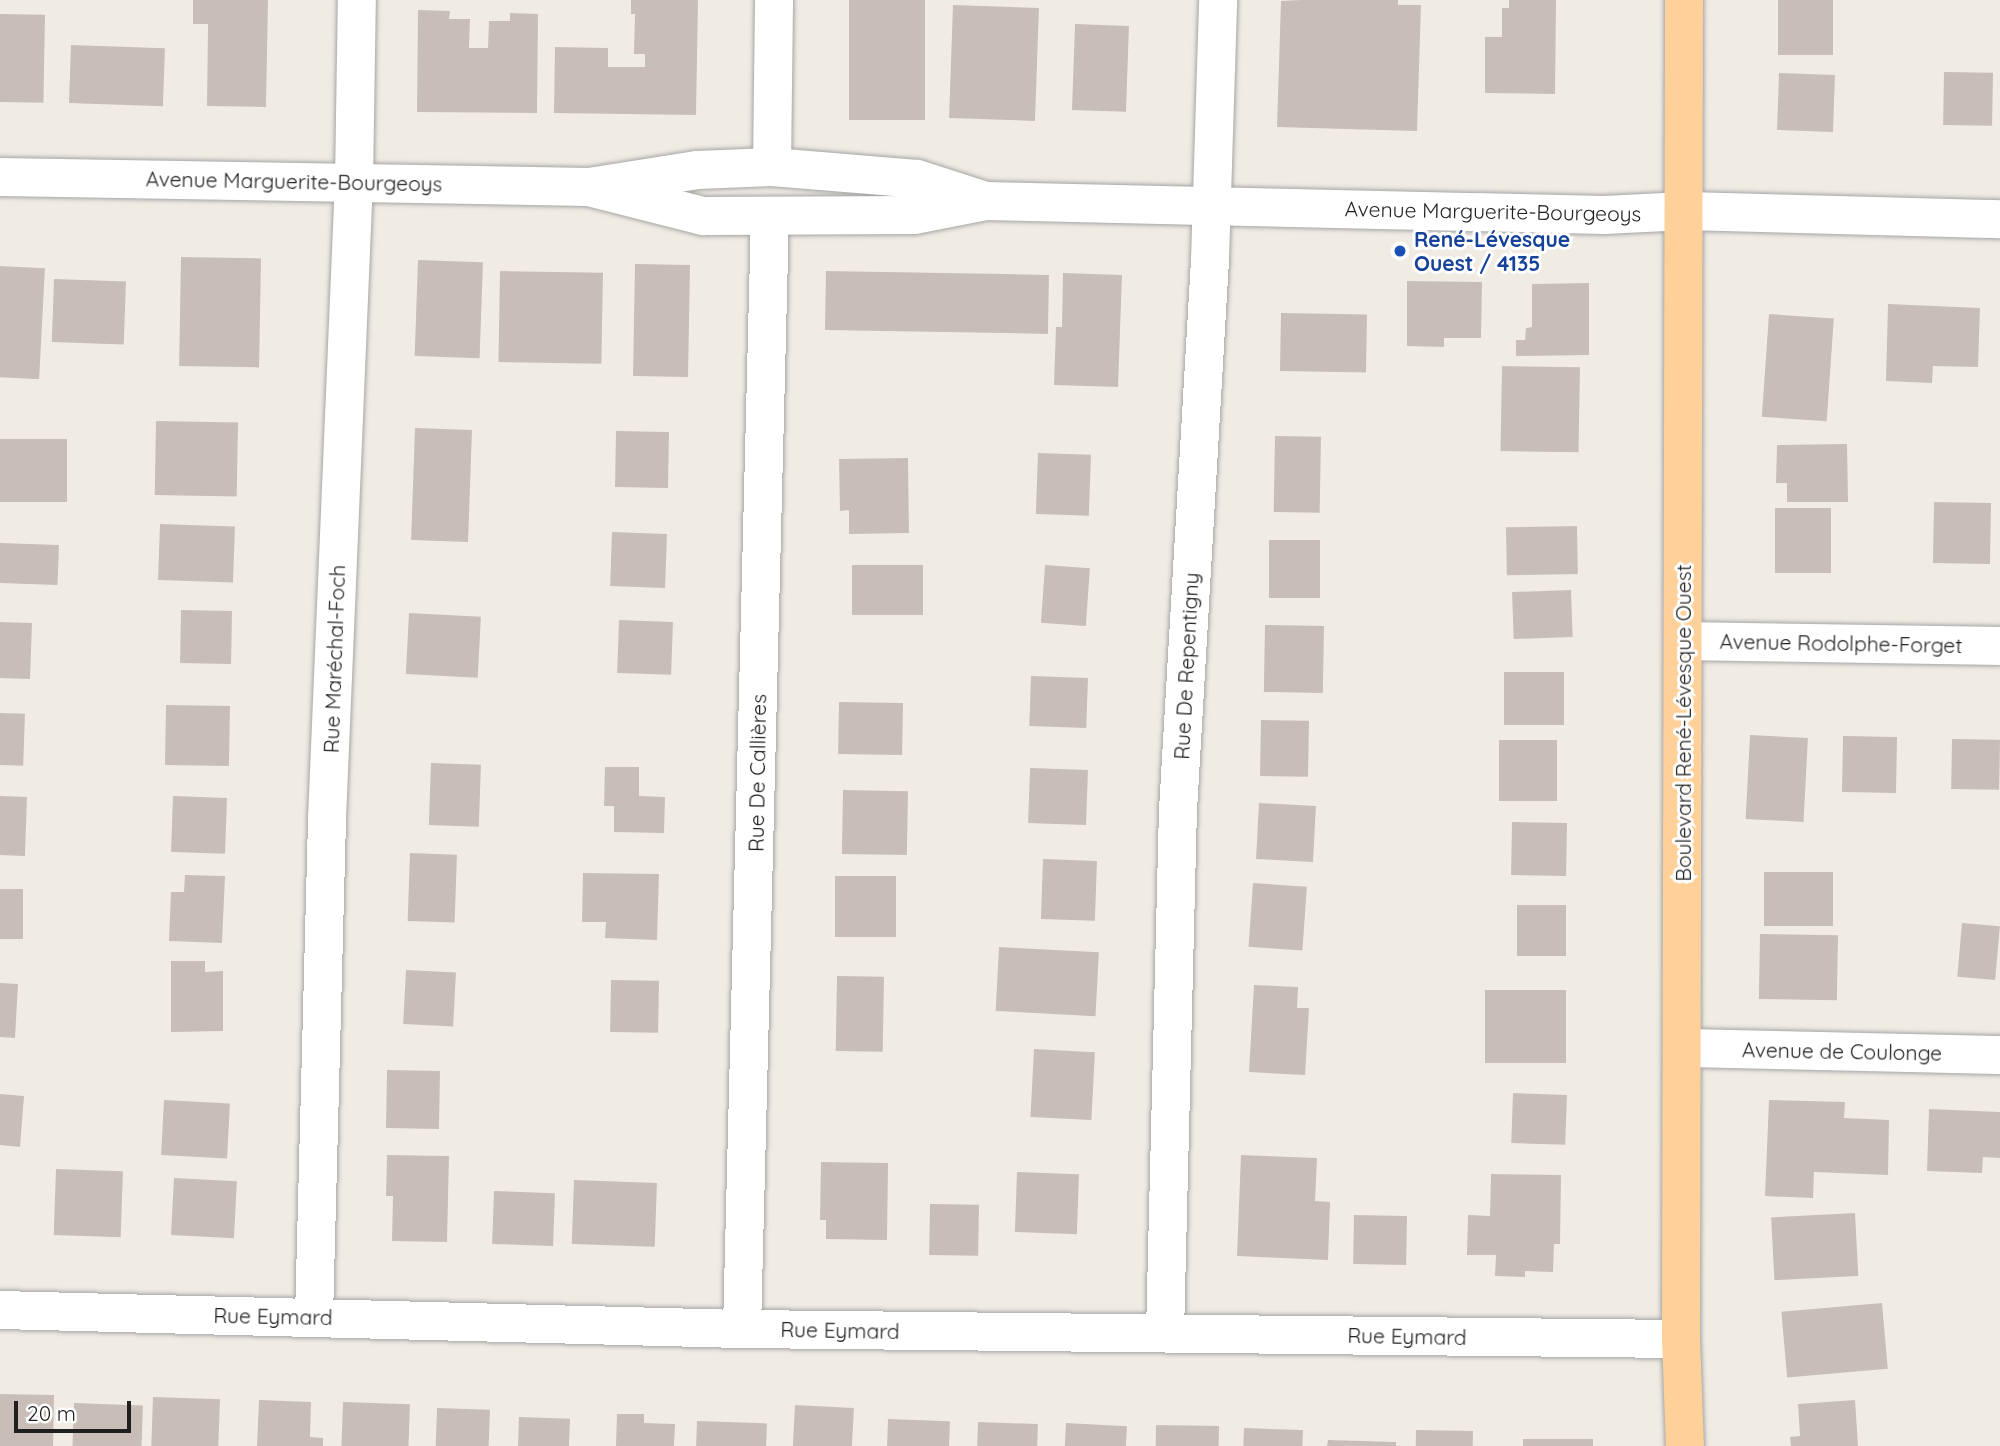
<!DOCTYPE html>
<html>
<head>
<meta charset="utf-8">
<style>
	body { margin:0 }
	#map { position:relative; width:2000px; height:1446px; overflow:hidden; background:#f0ece4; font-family:Quicksand,sans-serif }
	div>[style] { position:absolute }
	.building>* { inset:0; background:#c8beb7; transform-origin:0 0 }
	.roads { filter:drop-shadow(0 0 2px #a6a6a6) drop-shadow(0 0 2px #a6a6a6) }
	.minor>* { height:38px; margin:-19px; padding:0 19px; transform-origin:19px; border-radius:19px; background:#fff }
	.major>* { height:38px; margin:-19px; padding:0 19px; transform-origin:19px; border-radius:19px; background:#ffd19a }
	.dots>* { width:19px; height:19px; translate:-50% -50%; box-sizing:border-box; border:4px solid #fff; border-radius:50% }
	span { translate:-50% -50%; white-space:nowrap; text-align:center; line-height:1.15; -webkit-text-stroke:6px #fff; paint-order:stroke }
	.street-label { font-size:21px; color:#1f1f1f }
	.transit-label { font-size:21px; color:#164399; font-weight:700 }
	.left { translate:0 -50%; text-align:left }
	.scale { position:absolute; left:14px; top:1401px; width:117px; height:32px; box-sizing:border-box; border:4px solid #1f1f1f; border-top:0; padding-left:9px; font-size:21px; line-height:24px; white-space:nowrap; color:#1f1f1f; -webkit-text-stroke:5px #fff; paint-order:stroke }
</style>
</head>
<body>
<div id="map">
	<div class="building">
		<i style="clip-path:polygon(193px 0,268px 0,266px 107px,207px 106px,208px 24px,193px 24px)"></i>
		<i style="clip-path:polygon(631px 0,698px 0,696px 115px,554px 113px,555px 47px,608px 48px,608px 67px,645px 67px,645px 54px,634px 54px,635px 14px,631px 14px)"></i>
		<i style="left:849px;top:0;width:76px;height:120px"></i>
		<i style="clip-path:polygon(1302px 0,1398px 0,1398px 5px,1421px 5px,1417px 131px,1277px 127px,1281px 1px)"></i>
		<i style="clip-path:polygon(1509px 0,1556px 0,1555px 94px,1485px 93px,1485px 37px,1502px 37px,1502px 8px,1509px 8px)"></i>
		<i style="left:1778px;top:0;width:55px;height:55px"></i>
		<i style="left:953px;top:5px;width:86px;height:113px;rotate:2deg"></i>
		<i style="clip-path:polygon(418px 10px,450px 11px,449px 19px,470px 19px,469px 48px,488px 48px,489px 21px,510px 21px,510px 13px,538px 14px,537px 113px,417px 112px)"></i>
		<i style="left:0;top:14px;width:45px;height:88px;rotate:1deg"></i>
		<i style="left:1075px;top:24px;width:54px;height:86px;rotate:2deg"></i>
		<i style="left:71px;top:45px;width:94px;height:58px;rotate:2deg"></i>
		<i style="left:1944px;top:72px;width:49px;height:53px;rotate:1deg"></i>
		<i style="left:1779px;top:73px;width:56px;height:57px;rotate:2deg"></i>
		<i style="left:181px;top:257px;width:80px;height:109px;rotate:1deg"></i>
		<i style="left:418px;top:260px;width:65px;height:96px;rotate:2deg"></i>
		<i style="left:635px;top:264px;width:55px;height:112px;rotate:1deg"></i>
		<i style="left:0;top:266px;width:45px;height:111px;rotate:3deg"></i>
		<i style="left:500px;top:271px;width:103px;height:91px;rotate:1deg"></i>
		<i style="left:826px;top:271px;width:223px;height:59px;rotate:1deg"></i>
		<i style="clip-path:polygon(1063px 273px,1122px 275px,1118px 387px,1054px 385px,1056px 327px,1062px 327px)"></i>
		<i style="left:54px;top:279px;width:72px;height:63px;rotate:2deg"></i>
		<i style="clip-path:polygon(1407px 281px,1482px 282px,1481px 338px,1444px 338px,1444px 347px,1407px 346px)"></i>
		<i style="clip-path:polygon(1589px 283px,1589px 355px,1516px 356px,1516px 340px,1525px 340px,1526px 328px,1532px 327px,1532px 284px)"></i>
		<i style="clip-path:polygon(1888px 304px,1980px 308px,1978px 367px,1933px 366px,1932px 383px,1886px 381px)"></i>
		<i style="left:1281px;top:313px;width:86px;height:58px;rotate:1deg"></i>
		<i style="left:1769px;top:314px;width:65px;height:103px;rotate:4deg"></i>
		<i style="left:1502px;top:366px;width:78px;height:85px;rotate:1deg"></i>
		<i style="left:156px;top:421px;width:82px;height:74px;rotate:1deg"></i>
		<i style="left:415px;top:428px;width:57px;height:112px;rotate:2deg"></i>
		<i style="left:616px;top:431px;width:53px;height:56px;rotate:1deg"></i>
		<i style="left:1275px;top:436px;width:46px;height:76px;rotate:1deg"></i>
		<i style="left:0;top:439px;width:67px;height:63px"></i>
		<i style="clip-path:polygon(1847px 444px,1848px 502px,1787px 502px,1787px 483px,1776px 483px,1777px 445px)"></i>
		<i style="left:1038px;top:453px;width:53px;height:61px;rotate:2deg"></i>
		<i style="clip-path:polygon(908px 458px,909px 533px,849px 534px,849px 510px,840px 511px,839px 459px)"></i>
		<i style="left:1934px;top:502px;width:57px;height:61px;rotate:1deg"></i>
		<i style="left:1775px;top:508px;width:56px;height:65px"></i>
		<i style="left:160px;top:524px;width:75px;height:56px;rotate:2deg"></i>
		<i style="left:1577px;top:526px;width:48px;height:71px;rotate:89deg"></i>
		<i style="left:612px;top:532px;width:55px;height:54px;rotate:2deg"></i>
		<i style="left:1269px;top:540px;width:51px;height:58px"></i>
		<i style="left:0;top:543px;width:59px;height:40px;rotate:2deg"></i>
		<i style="left:852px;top:565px;width:71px;height:50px"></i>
		<i style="left:1045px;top:565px;width:45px;height:58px;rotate:4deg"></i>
		<i style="left:1571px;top:590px;width:47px;height:59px;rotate:88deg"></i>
		<i style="left:181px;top:610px;width:51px;height:53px;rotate:1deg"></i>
		<i style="left:409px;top:613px;width:72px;height:61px;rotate:3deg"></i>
		<i style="left:619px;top:620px;width:54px;height:53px;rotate:2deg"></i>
		<i style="left:0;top:622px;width:32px;height:56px;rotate:2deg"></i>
		<i style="left:1265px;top:625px;width:59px;height:67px;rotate:1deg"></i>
		<i style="left:1504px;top:672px;width:60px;height:53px"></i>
		<i style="left:1031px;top:676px;width:57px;height:50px;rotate:2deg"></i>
		<i style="left:839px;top:702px;width:64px;height:52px;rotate:1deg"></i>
		<i style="left:166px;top:705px;width:64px;height:60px;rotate:1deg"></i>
		<i style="left:0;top:713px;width:25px;height:52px;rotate:2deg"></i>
		<i style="left:1261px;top:720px;width:48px;height:56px;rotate:1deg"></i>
		<i style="left:1750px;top:735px;width:58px;height:84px;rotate:3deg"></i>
		<i style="left:1843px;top:736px;width:54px;height:56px;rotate:1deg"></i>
		<i style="left:1952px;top:739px;width:48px;height:50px;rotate:1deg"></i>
		<i style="left:1557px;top:740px;width:61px;height:58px;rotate:90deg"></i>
		<i style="left:431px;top:763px;width:50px;height:62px;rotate:2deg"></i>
		<i style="clip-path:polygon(605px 767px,639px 767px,639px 796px,665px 797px,664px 833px,614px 832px,614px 806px,604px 806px)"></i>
		<i style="left:1030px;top:768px;width:58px;height:55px;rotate:2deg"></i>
		<i style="left:843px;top:790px;width:65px;height:64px;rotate:1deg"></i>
		<i style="left:0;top:796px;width:27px;height:59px;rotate:2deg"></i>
		<i style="left:173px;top:796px;width:54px;height:56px;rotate:2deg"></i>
		<i style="left:1259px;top:803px;width:57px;height:56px;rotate:3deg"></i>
		<i style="left:1512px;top:822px;width:55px;height:53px;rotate:1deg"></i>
		<i style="left:410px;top:853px;width:47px;height:68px;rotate:2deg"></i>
		<i style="left:1043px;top:859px;width:54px;height:60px;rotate:2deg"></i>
		<i style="left:1764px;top:872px;width:69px;height:54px"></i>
		<i style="clip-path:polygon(583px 873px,659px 874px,657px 940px,605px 938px,606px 922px,582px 922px)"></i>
		<i style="clip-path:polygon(185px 875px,225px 876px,222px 943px,169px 941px,171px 892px,184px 892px)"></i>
		<i style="left:896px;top:876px;width:61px;height:61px;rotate:90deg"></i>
		<i style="left:1253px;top:883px;width:54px;height:64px;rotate:4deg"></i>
		<i style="left:0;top:889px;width:23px;height:50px"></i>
		<i style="left:1517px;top:905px;width:49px;height:51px"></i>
		<i style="left:1962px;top:923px;width:38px;height:54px;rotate:5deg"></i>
		<i style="left:1760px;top:934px;width:78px;height:65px;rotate:1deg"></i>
		<i style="left:999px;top:947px;width:100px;height:64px;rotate:3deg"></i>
		<i style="clip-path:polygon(171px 961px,205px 961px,205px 972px,223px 971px,223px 1031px,171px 1032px)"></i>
		<i style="left:406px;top:970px;width:50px;height:54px;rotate:3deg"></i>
		<i style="left:837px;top:976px;width:47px;height:75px;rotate:1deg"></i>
		<i style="left:611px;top:980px;width:48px;height:52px;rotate:1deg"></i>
		<i style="clip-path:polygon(0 983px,18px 984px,15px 1038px,0 1037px)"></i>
		<i style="clip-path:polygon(1254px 985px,1298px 987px,1297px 1008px,1309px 1008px,1305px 1075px,1249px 1072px)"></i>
		<i style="left:1485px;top:990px;width:81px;height:73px"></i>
		<i style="left:1034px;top:1049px;width:61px;height:68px;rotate:3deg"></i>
		<i style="left:387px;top:1070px;width:53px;height:58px;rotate:1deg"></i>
		<i style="left:1513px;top:1093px;width:54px;height:50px;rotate:2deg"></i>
		<i style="clip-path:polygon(0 1094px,24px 1096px,20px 1147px,0 1145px)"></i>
		<i style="left:164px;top:1100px;width:66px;height:55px;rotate:3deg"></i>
		<i style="clip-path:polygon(1769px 1100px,1845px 1102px,1844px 1118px,1889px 1120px,1888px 1175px,1814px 1172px,1813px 1198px,1765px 1196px)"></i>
		<i style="clip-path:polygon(1929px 1109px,2000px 1112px,2000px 1158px,1983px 1157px,1982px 1173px,1927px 1171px)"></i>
		<i style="clip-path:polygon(387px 1155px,449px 1156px,447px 1242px,392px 1241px,393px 1196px,386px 1196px)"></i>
		<i style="clip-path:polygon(1241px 1155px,1317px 1158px,1315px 1201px,1330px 1202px,1328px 1260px,1237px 1256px)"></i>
		<i style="clip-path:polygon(821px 1162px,888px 1163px,887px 1240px,826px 1239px,826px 1220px,820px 1220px)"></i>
		<i style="left:56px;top:1169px;width:67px;height:66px;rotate:2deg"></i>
		<i style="left:1017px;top:1172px;width:62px;height:60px;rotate:2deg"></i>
		<i style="clip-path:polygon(1491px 1174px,1561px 1175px,1560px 1244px,1554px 1244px,1553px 1272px,1525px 1271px,1525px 1277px,1495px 1276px,1496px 1255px,1467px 1255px,1468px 1215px,1490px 1216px)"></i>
		<i style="left:174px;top:1178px;width:63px;height:57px;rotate:3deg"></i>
		<i style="left:574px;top:1180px;width:83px;height:64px;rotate:2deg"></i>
		<i style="left:494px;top:1191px;width:61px;height:53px;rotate:2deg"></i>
		<i style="left:930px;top:1204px;width:49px;height:51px;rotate:1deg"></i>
		<i style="left:1855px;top:1213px;width:63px;height:84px;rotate:87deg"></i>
		<i style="left:1354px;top:1215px;width:53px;height:49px;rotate:1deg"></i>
		<i style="left:1882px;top:1303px;width:66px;height:101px;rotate:85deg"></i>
		<i style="left:0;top:1394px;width:54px;height:52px;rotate:1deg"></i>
		<i style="left:153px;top:1397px;width:67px;height:49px;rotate:2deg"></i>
		<i style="clip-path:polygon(259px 1400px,311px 1402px,310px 1437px,323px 1438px,323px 1446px,257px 1446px)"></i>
		<i style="clip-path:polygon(1855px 1400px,1858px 1446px,1791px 1446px,1790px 1437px,1800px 1436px,1798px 1404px)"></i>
		<i style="left:343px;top:1402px;width:67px;height:44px;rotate:2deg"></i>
		<i style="left:74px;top:1403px;width:69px;height:43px;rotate:2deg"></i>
		<i style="left:795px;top:1405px;width:59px;height:41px;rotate:3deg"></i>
		<i style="left:437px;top:1408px;width:53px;height:38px;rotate:2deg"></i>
		<i style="clip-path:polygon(617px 1414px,644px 1414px,644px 1423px,675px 1424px,674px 1446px,616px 1446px)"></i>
		<i style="left:519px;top:1417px;width:51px;height:29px;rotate:2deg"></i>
		<i style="left:888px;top:1419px;width:62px;height:27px;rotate:2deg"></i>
		<i style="left:697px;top:1421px;width:70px;height:25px;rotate:2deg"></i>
		<i style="left:978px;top:1422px;width:60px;height:24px;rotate:2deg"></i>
		<i style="left:1066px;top:1423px;width:61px;height:23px;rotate:3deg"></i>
		<i style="left:1156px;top:1425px;width:63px;height:21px;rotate:1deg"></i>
		<i style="left:1244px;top:1428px;width:59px;height:18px;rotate:2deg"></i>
		<i style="left:1416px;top:1430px;width:57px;height:16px;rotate:1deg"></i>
		<i style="left:1523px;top:1439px;width:70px;height:7px"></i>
		<i style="clip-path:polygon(1328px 1440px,1396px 1442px,1396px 1446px,1327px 1446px)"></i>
	</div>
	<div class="roads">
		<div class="minor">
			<i style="left:772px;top:167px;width:167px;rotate:-89.3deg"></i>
			<i style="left:0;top:177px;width:589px;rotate:0.97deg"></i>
			<i style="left:589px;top:187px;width:109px;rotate:-8.9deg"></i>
			<i style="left:697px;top:170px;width:75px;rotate:-2.3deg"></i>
			<i style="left:772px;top:167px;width:145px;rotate:4.7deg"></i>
			<i style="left:917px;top:179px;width:69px;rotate:17.7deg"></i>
			<i style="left:589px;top:187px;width:118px;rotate:14.3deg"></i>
			<i style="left:703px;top:216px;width:211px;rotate:-0.3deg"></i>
			<i style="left:914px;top:215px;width:73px;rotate:-11deg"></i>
			<i style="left:986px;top:201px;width:618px;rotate:1.3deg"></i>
			<i style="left:1604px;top:215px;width:82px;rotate:-2.8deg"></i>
			<i style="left:1686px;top:211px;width:314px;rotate:1.5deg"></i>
			<i style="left:1683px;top:641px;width:317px;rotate:0.9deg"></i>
			<i style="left:1684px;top:1048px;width:316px;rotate:1.3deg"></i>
			<i style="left:0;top:1310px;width:742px;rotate:1.47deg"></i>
			<i style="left:742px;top:1329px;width:939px;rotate:0.61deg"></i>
			<i style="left:314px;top:1317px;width:498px;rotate:-88.5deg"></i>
			<i style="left:327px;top:819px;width:639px;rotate:-87.58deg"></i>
			<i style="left:354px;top:181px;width:181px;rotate:-89.1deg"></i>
			<i style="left:742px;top:1329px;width:1112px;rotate:-88.56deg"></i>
			<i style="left:1165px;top:1333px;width:523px;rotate:-88.58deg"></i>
			<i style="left:1178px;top:810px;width:551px;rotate:-86.67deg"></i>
			<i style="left:1210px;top:260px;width:260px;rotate:-88.2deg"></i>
		</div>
		<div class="major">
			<i style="left:1684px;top:0;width:1339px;rotate:90.13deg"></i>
			<i style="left:1681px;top:1339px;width:107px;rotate:87.9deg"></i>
		</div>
	</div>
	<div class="dots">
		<i style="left:1400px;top:251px;background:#1a4fb4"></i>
	</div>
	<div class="street-label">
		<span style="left:294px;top:181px;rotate:1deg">Avenue Marguerite-Bourgeoys</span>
		<span style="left:1493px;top:211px;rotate:1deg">Avenue Marguerite-Bourgeoys</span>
		<span style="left:1841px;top:643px;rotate:1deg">Avenue Rodolphe-Forget</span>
		<span style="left:334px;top:659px;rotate:-88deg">Rue Maréchal-Foch</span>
		<span style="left:1186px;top:666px;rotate:-87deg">Rue De Repentigny</span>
		<span style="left:1683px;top:723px;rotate:-90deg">Boulevard René-Lévesque Ouest</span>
		<span style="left:757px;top:773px;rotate:-89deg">Rue De Callières</span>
		<span style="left:1842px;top:1051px;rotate:1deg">Avenue de Coulonge</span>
		<span style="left:273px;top:1316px;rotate:1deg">Rue Eymard</span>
		<span style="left:840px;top:1330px;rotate:1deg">Rue Eymard</span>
		<span style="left:1407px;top:1336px;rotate:1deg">Rue Eymard</span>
	</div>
	<div class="transit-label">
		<span class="left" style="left:1414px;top:251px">René-Lévesque<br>Ouest / 4135</span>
	</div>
	<div class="scale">20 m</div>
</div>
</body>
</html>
